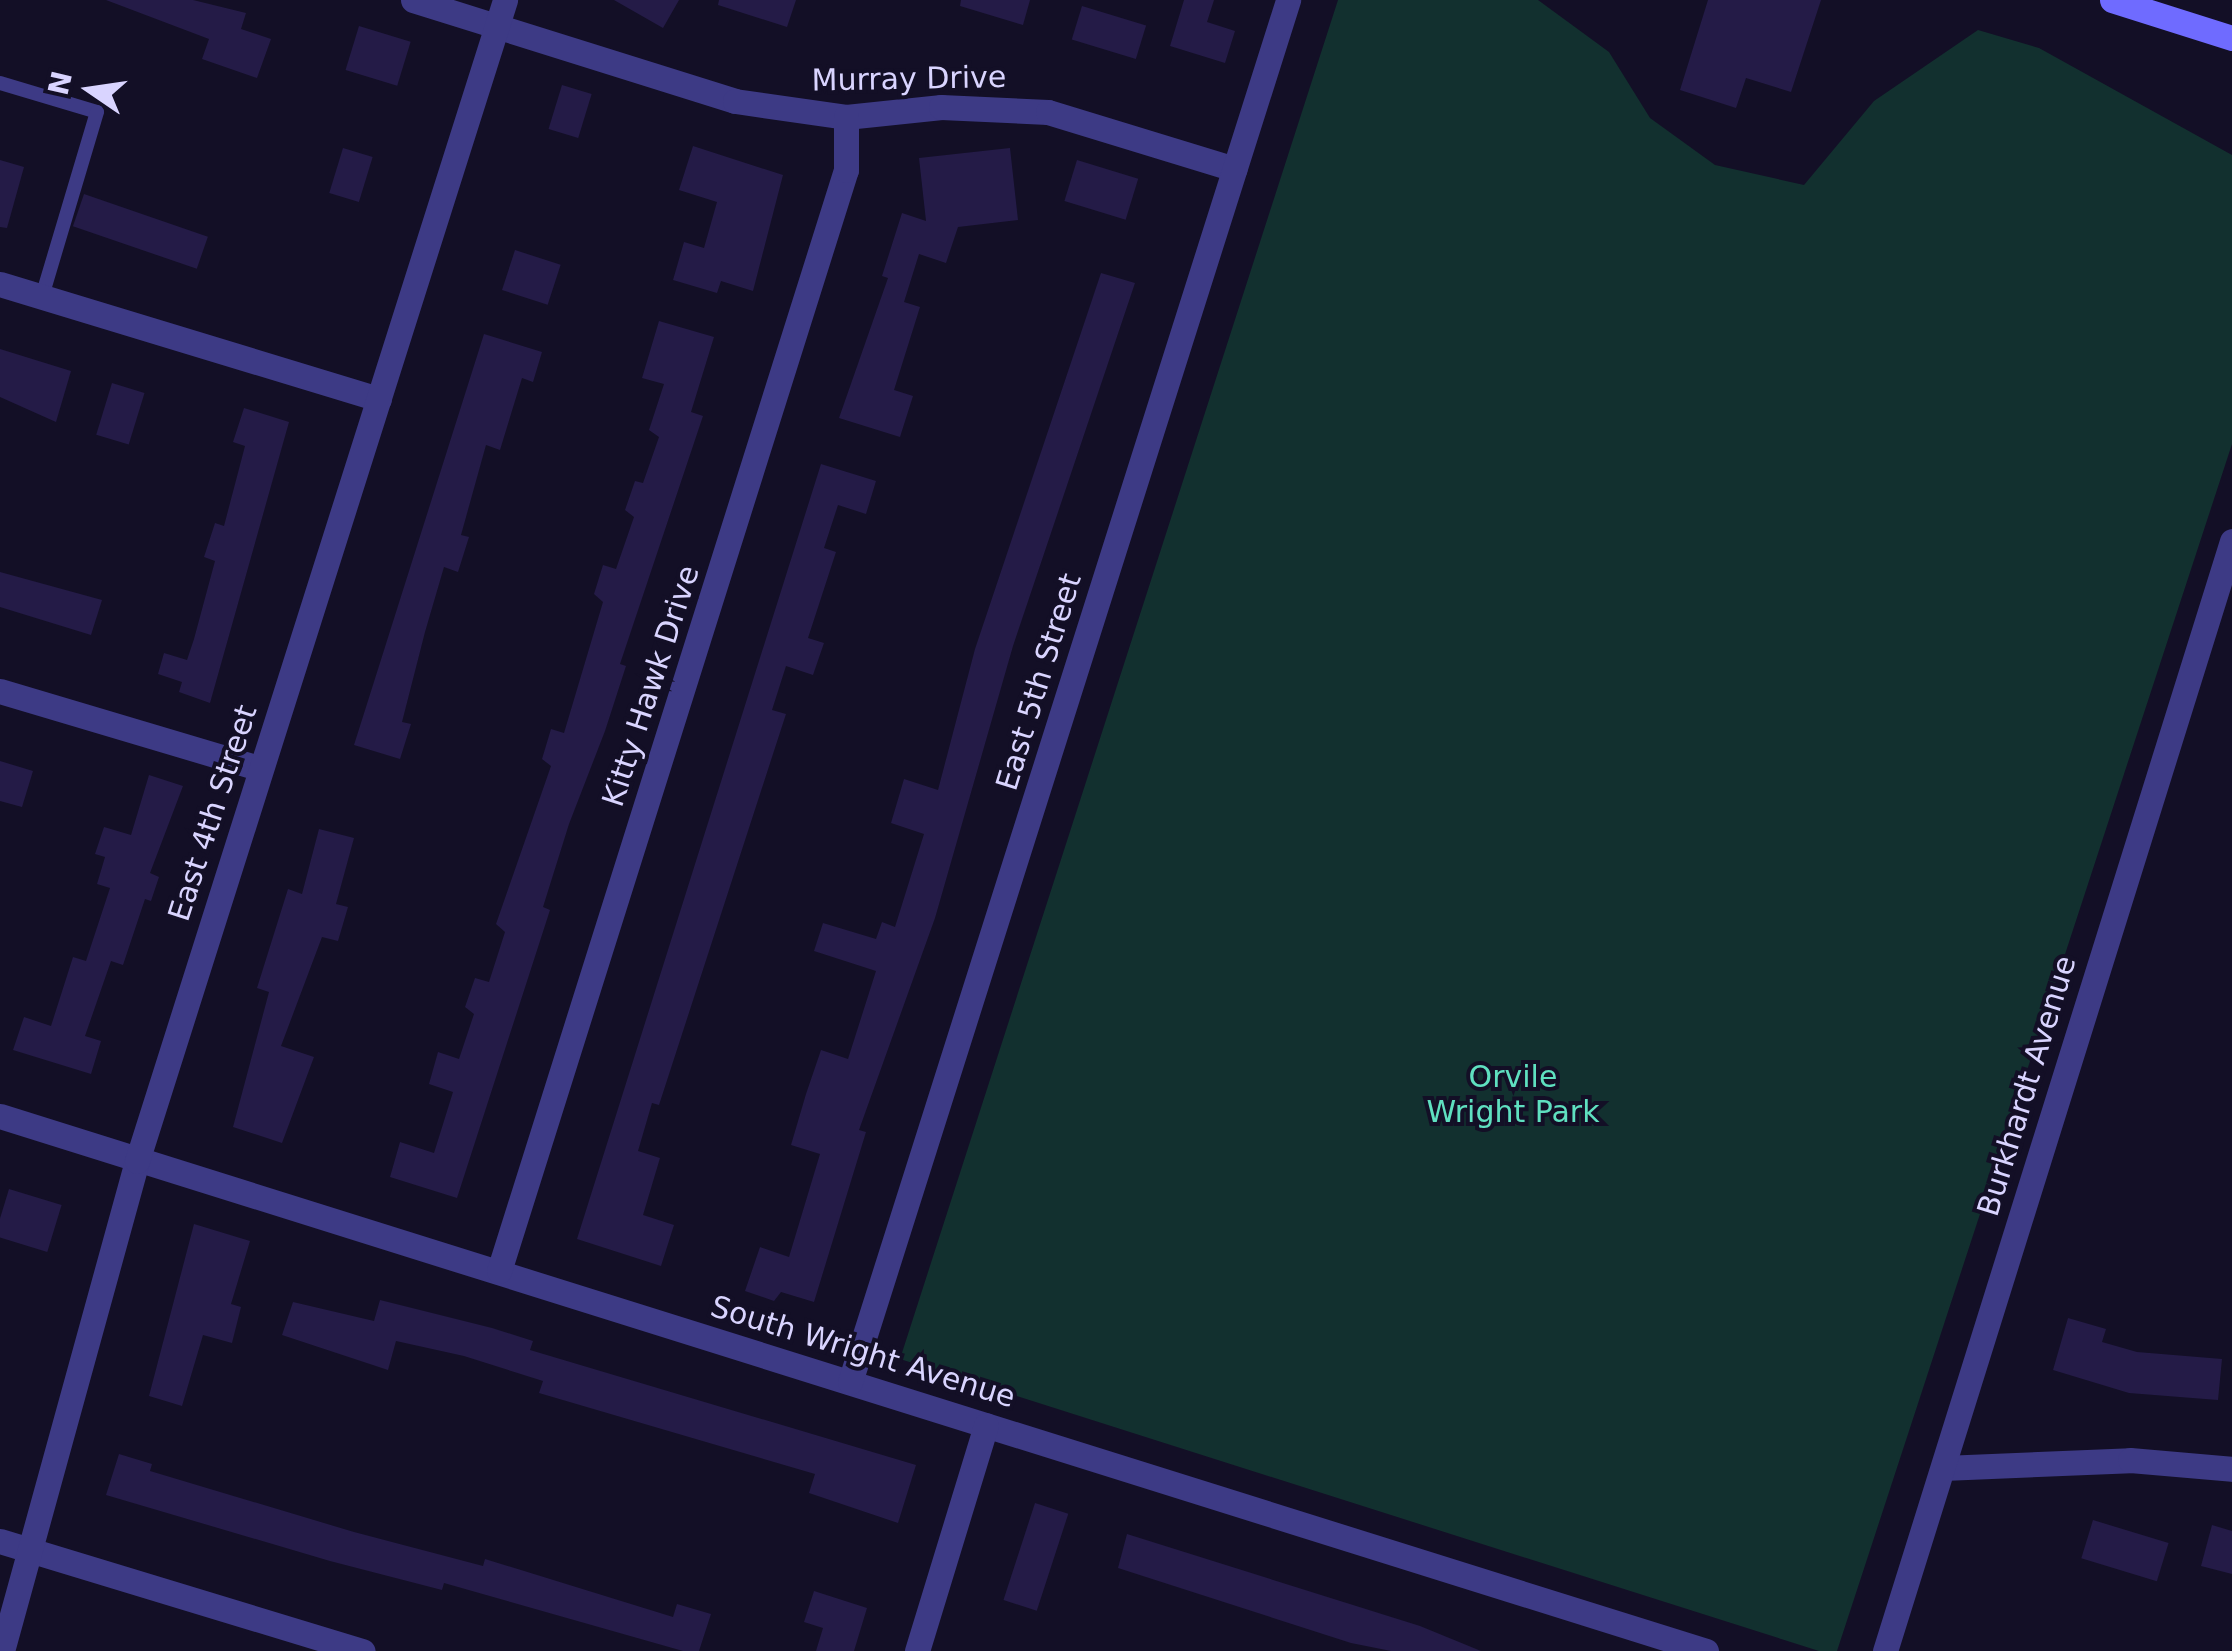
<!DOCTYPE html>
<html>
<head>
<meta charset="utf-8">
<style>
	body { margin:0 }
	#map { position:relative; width:2232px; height:1651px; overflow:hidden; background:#130f26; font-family:"DejaVu Sans",sans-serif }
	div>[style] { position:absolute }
	.green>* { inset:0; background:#12302f }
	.building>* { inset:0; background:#241b47; transform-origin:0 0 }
	.lane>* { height:14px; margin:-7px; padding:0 7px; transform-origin:7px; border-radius:7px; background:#3d3a85 }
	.street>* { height:25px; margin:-12.5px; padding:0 12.5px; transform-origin:12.5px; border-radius:12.5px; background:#3d3a85 }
	.secondary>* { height:25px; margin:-12.5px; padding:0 12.5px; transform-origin:12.5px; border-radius:12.5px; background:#6f6bff }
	span { translate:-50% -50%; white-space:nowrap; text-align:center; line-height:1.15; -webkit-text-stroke:8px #130f26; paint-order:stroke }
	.street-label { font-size:30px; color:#d9d4ff }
	.park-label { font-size:30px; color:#5fe0c0 }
	.north { position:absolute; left:40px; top:40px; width:100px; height:100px; -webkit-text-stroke:8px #130f26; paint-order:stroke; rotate:283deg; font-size:28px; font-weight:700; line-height:40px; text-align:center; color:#d9d4ff }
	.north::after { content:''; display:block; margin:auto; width:35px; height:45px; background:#d9d4ff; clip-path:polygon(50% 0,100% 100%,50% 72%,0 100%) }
</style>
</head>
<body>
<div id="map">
	<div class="green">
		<i style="clip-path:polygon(1338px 0,1538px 0,1609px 52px,1650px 118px,1715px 165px,1804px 185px,1874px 101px,1978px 30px,2039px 48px,2232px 155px,2232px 444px,1837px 1651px,1819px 1651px,900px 1359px)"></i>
	</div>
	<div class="building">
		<i style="clip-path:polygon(106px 0,193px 0,246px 13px,241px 29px,271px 39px,257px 78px,202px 59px,209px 39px)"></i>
		<i style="clip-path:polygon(614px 0,679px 0,663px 28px)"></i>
		<i style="clip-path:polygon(719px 0,796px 0,787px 27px,718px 5px)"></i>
		<i style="clip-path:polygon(961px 0,1030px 0,1023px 25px,960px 6px)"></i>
		<i style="clip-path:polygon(1184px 0,1214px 0,1207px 22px,1235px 31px,1225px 63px,1170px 46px)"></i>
		<i style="clip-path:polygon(1708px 0,1821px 0,1791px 92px,1746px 78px,1736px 108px,1680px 90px)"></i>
		<i style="left:1082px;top:6px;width:67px;height:35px;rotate:17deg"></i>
		<i style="left:359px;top:26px;width:54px;height:46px;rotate:17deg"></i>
		<i style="left:562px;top:85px;width:31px;height:46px;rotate:17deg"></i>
		<i style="clip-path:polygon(693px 146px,783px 175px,753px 291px,721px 281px,717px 293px,673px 280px,684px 242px,704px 248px,717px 202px,679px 190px)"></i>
		<i style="left:343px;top:148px;width:31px;height:47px;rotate:17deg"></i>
		<i style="clip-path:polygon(1010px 148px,1018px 220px,958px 227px,946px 263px,919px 254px,904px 302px,920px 307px,894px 390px,913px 396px,900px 437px,839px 418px,888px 278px,882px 276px,902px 213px,926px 221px,919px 158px)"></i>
		<i style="clip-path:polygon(0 160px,24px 167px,7px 228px,0 227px)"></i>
		<i style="left:1077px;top:160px;width:64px;height:43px;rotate:17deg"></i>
		<i style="left:84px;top:194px;width:131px;height:34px;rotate:19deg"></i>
		<i style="left:515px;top:250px;width:48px;height:42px;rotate:18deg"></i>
		<i style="clip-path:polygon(1101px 273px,1135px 283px,1013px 646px,935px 918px,859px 1130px,866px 1132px,814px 1302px,781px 1292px,774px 1301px,745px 1291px,760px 1247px,789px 1257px,820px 1154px,791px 1145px,806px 1094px,821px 1050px,848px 1059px,876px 971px,814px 951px,823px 923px,876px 939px,882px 922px,895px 927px,924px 834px,891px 823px,904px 779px,938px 790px,975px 649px)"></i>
		<i style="clip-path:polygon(659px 321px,714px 337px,691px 412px,703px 416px,620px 664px,626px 666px,605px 731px,569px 824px,543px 907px,550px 910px,457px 1198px,390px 1177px,400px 1142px,434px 1153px,453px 1092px,429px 1084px,438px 1052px,459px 1059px,474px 1014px,465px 1007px,475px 978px,489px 982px,505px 932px,496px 924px,551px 766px,542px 759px,551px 729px,564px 733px,603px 602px,594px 594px,603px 565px,616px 569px,634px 517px,625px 510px,635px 481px,643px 483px,659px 437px,649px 430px,664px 384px,642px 378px)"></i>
		<i style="clip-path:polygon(484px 334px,542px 352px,533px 382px,522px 378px,500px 450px,486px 445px,461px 535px,469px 537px,458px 572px,444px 567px,425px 632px,402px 722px,411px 724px,400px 759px,354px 745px)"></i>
		<i style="clip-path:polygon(0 349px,71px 371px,56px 422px,0 397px)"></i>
		<i style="left:112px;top:383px;width:34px;height:54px;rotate:17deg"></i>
		<i style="clip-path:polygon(244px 408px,289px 422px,210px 703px,179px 692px,182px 682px,158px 674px,164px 653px,187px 660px,194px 639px,215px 561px,204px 557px,215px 523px,224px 526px,245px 446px,233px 442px)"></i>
		<i style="clip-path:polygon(821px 464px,876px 481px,866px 514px,838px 505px,824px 548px,836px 552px,808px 638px,824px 643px,813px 675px,786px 666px,772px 710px,786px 714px,659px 1105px,652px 1103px,638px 1151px,660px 1158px,643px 1215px,674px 1225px,661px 1266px,577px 1239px)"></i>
		<i style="clip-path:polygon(0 572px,102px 600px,91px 635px,0 607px)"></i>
		<i style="clip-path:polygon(0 761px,33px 771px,22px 807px,0 801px)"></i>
		<i style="clip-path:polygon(149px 775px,183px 786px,150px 873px,159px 877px,151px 901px,145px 899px,123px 965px,111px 961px,85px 1036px,101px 1041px,91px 1074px,13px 1050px,24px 1017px,51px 1026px,73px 957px,86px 961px,110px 888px,97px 884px,105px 857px,95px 854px,104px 827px,131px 835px)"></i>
		<i style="clip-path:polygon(319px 829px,354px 838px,336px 904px,348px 907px,338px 941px,322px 937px,281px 1046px,314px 1057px,282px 1143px,233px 1127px,269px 992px,257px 988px,288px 889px,302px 894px)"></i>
		<i style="left:9px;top:1189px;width:55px;height:49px;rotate:17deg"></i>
		<i style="clip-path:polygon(194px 1224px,250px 1241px,231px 1304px,241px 1307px,232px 1343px,203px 1335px,182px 1406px,149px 1396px)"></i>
		<i style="clip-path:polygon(380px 1300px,492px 1328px,533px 1341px,530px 1350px,916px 1465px,898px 1523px,809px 1493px,815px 1474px,539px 1393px,543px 1381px,464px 1356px,396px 1341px,388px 1370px,282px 1335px,293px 1302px,374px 1321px)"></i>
		<i style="clip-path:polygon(2068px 1318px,2106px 1329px,2102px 1342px,2137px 1352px,2222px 1359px,2218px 1400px,2129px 1393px,2053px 1370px)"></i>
		<i style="clip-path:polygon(119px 1454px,152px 1464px,150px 1471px,354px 1532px,483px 1566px,485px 1559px,673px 1617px,677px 1604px,711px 1614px,699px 1651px,683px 1651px,444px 1583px,442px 1590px,330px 1561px,106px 1495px)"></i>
		<i style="left:1035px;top:1503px;width:35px;height:102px;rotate:18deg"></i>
		<i style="left:2093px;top:1520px;width:79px;height:40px;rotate:17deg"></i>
		<i style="clip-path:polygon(2212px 1525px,2232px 1531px,2232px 1574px,2201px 1566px)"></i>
		<i style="clip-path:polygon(1127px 1534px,1420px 1626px,1481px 1651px,1391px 1651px,1351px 1643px,1118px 1568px)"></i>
		<i style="clip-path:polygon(814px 1591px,867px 1608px,854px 1651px,816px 1651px,823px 1628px,804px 1622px)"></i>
	</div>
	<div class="lane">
		<i style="left:0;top:83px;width:101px;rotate:16.6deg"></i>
		<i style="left:97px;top:112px;width:193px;rotate:106.6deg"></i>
	</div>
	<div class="street">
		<i style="left:413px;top:0;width:337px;rotate:17.4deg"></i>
		<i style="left:735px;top:101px;width:112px;rotate:8.2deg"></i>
		<i style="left:846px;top:117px;width:96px;rotate:-6deg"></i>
		<i style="left:941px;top:107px;width:107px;rotate:2.7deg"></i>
		<i style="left:1048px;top:112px;width:195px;rotate:17deg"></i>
		<i style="left:0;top:284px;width:396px;rotate:16.9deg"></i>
		<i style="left:0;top:691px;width:272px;rotate:16.6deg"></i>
		<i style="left:0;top:1116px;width:1788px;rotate:17.41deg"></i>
		<i style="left:499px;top:1271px;width:1154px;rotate:-72.51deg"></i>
		<i style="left:846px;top:170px;width:53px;rotate:-90deg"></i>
		<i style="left:850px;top:1382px;width:1450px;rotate:-72.41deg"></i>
		<i style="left:1943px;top:1468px;width:187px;rotate:-2.4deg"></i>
		<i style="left:2130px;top:1460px;width:102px;rotate:5deg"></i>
		<i style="left:0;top:1541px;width:379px;rotate:16.9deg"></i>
		<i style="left:2px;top:1651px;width:508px;rotate:-74.6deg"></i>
		<i style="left:137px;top:1161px;width:1218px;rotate:-72.41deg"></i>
		<i style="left:917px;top:1651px;width:236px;rotate:-73deg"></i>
		<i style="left:1885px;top:1651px;width:1163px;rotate:-72.64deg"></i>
	</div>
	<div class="secondary">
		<i style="left:2112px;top:0;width:126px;rotate:17.6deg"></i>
	</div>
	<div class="street-label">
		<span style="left:909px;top:79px;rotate:-1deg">Murray Drive</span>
		<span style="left:1039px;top:682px;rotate:-73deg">East 5th Street</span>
		<span style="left:651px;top:686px;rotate:-72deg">Kitty Hawk Drive</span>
		<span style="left:213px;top:813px;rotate:-72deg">East 4th Street</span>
		<span style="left:2027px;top:1086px;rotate:-73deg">Burkhardt Avenue</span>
		<span style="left:863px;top:1352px;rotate:17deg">South Wright Avenue</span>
	</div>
	<div class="park-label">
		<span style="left:1513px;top:1094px">Orvile<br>Wright Park</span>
	</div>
	<div class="north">N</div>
</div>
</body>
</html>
